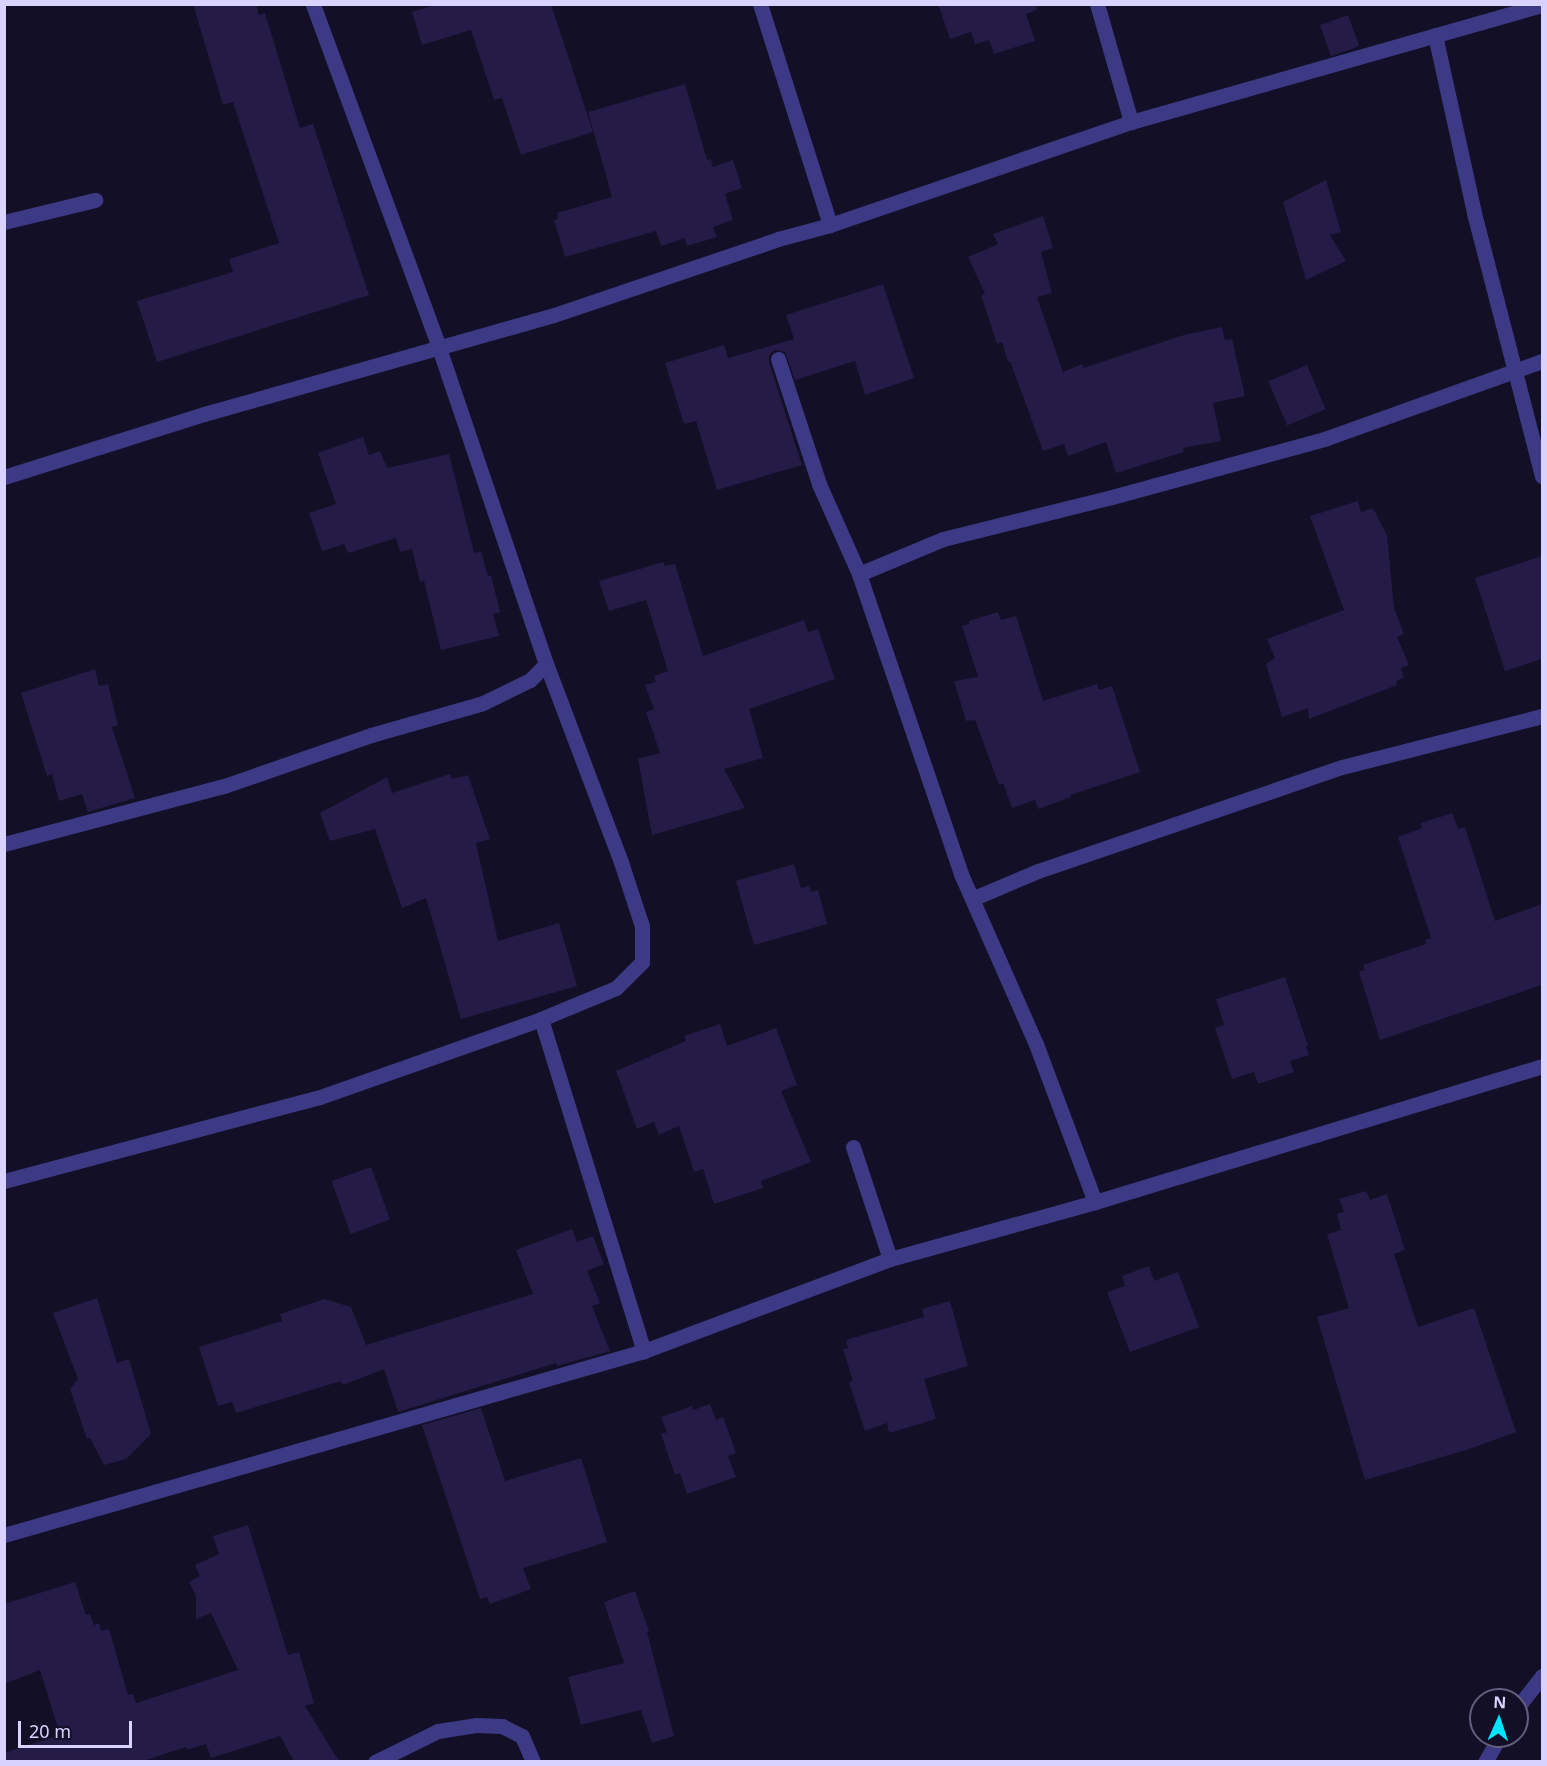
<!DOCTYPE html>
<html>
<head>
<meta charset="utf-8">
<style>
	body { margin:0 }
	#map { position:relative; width:1547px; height:1766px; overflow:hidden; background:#130f26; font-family:"Noto Sans",sans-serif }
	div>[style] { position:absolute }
	.building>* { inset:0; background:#241b47; transform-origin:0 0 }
	.lane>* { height:15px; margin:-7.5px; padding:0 7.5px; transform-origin:7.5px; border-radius:7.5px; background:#3d3a85 }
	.street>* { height:15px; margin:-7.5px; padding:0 7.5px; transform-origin:7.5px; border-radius:7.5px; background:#3d3a85 }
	span { translate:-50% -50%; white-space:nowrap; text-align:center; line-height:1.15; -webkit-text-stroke:6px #130f26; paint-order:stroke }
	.frame { position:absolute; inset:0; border:6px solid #d9d4ff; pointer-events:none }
	.north { position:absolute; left:1469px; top:1688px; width:60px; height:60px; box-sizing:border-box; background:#130f26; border:2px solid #625e7d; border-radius:50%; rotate:3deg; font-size:16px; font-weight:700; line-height:24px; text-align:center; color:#d9d4ff }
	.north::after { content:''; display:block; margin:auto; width:21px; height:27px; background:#00e5ff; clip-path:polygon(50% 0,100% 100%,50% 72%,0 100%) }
	.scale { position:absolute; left:18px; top:1721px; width:114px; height:27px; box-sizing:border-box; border:3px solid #d9d4ff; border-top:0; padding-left:8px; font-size:18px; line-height:21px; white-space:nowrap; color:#d9d4ff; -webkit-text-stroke:4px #130f26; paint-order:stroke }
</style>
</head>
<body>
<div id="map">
	<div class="building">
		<i style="clip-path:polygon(193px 4px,256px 4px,259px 15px,265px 13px,300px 128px,313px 124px,369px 295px,157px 362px,137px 301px,233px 272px,229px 259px,279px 243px,233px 102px,223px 105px)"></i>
		<i style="clip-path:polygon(439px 4px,551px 4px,593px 132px,521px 155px,502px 98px,494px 100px,471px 30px,422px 45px,412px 12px)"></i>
		<i style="clip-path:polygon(938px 4px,1036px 4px,1037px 10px,1026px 14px,1035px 41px,994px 54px,989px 40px,975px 44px,971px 32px,950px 39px)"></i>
		<i style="left:1348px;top:15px;width:33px;height:30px;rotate:70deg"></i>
		<i style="clip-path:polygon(685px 84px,707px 160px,711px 159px,713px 167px,733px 160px,742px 188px,725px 194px,733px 220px,713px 227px,717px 237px,687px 246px,685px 238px,661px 246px,656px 231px,565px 257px,554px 220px,558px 219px,557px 213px,612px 197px,588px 112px)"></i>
		<i style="clip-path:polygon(1326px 180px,1341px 232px,1330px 235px,1346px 261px,1306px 280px,1283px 202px)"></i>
		<i style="clip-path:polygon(1043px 216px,1053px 248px,1041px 252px,1052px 293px,1037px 297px,1063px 372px,1082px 364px,1083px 368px,1184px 335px,1222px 327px,1225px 340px,1232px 339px,1245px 396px,1213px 403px,1221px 441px,1183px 448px,1184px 452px,1116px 473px,1106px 442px,1068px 456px,1064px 444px,1043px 451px,1010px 361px,1008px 362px,1002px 342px,997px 344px,981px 295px,985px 294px,968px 257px,998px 244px,993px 234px)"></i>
		<i style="clip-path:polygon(883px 284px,914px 378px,865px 395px,855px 361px,795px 380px,785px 352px,774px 350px,769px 356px,769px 362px,802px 465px,717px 490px,696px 421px,684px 424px,665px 363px,724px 345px,728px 358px,794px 339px,786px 315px)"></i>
		<i style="left:1307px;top:365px;width:48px;height:42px;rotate:67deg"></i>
		<i style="clip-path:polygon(363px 437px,369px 455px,380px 451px,387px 468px,449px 454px,474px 553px,481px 551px,488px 576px,491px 575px,500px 612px,493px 614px,499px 636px,441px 650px,424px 581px,420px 582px,412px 549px,400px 552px,396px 538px,348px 553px,344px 544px,322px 551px,309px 513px,336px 504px,318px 453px)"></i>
		<i style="clip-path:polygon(1358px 501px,1361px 512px,1373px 508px,1387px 535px,1394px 608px,1404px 634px,1397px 637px,1409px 665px,1401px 668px,1404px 678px,1396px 681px,1397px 685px,1309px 719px,1308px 708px,1282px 717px,1266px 664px,1275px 658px,1267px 639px,1344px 610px,1310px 516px)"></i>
		<i style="clip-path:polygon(1542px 556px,1542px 659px,1505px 671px,1475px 578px)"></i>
		<i style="clip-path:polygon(663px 562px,665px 566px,675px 564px,703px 656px,804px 620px,808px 632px,818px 629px,835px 679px,749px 709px,763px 758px,724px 769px,745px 808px,652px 835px,638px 759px,660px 753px,646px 712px,654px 709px,645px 685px,656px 682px,654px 676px,668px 671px,646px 600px,609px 611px,599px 581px)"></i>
		<i style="clip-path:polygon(998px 612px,1001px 620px,1016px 616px,1043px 701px,1097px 684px,1099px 690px,1112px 686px,1140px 772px,1070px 795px,1071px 797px,1038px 809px,1035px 800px,1012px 808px,1003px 783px,999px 785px,975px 720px,966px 721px,954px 681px,978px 677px,962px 626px,969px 624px,969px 621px)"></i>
		<i style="clip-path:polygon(95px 669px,99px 686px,108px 684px,118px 725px,112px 727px,135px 798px,88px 812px,82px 794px,59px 801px,52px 774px,47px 776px,21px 693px)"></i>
		<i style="clip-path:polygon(450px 774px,452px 779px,468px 775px,490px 839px,476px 843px,498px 941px,559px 923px,577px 986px,461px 1019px,426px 898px,402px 908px,375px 829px,330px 841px,320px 813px,387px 777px,392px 793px)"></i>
		<i style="clip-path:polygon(1452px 813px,1458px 829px,1465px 827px,1495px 921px,1542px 904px,1542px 985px,1380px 1040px,1359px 972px,1365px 970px,1363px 965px,1426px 944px,1425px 940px,1431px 938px,1398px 837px,1422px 828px,1421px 823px)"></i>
		<i style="clip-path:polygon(794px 864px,801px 888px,809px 886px,811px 892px,818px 890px,827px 924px,754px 945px,736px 881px)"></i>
		<i style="clip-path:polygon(1285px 977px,1308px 1046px,1306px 1047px,1309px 1055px,1290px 1061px,1294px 1072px,1258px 1084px,1254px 1072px,1232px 1079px,1215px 1028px,1224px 1025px,1216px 999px)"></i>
		<i style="clip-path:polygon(720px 1024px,727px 1046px,776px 1028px,797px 1085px,781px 1091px,811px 1162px,761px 1181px,763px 1188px,714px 1204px,703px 1169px,694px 1172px,679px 1126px,659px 1135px,654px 1122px,637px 1129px,616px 1071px,686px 1041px,684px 1036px)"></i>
		<i style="left:371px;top:1167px;width:56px;height:42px;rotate:70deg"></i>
		<i style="clip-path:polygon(1366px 1191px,1370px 1200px,1387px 1194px,1405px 1250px,1394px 1254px,1418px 1327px,1474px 1308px,1516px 1432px,1469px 1449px,1365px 1480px,1317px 1317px,1349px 1308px,1327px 1234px,1341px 1230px,1337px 1214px,1344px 1212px,1339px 1199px)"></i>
		<i style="clip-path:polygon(572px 1229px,577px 1242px,593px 1236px,604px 1264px,587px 1271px,600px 1303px,592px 1306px,610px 1351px,557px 1366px,556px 1363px,398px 1412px,384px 1369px,343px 1385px,341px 1381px,236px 1413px,232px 1402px,218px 1406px,199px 1347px,282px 1321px,280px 1314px,324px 1299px,351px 1307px,366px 1345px,533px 1294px,516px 1250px)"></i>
		<i style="clip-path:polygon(1149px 1266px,1154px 1281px,1178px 1272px,1199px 1327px,1130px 1352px,1107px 1292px,1125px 1286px,1122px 1276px)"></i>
		<i style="clip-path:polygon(97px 1298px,117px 1363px,129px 1359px,151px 1434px,126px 1459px,104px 1465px,90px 1438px,87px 1439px,70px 1389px,78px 1379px,53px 1313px)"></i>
		<i style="clip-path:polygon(950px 1301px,968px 1366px,924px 1379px,936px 1419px,889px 1433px,887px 1423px,865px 1431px,849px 1382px,853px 1381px,843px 1349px,848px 1348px,846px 1340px,924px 1317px,922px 1309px)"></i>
		<i style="clip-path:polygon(710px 1404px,716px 1420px,723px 1417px,736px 1453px,728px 1456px,736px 1477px,687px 1494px,680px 1473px,675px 1475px,661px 1434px,667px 1432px,661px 1417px,692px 1406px,693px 1410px)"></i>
		<i style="clip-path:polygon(481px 1408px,505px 1481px,581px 1458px,607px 1542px,523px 1568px,531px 1589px,490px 1604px,487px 1597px,480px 1599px,422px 1425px)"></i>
		<i style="clip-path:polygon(248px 1525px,288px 1655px,299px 1652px,314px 1703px,305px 1706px,339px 1761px,294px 1761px,280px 1736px,211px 1758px,206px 1744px,187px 1750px,186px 1747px,143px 1761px,4px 1761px,4px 1753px,60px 1735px,40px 1670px,4px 1684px,4px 1604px,75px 1582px,86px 1615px,90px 1614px,94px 1625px,99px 1623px,101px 1631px,109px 1629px,128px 1695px,133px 1694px,136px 1703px,238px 1670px,211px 1613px,196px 1619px,196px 1596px,189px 1582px,200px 1576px,195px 1565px,219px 1554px,213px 1536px)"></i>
		<i style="clip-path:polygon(635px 1591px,649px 1631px,647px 1632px,674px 1736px,652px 1743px,641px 1710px,581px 1725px,568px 1677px,624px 1663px,604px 1602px)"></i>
	</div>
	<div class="lane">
		<i style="left:4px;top:222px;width:94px;rotate:-13.6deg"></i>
		<i style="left:853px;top:1147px;width:118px;rotate:71.7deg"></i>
	</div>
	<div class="street">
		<i style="left:760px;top:4px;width:232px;rotate:72.4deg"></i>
		<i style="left:1097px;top:4px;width:123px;rotate:73.9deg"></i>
		<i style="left:1435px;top:35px;width:182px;rotate:77.6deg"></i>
		<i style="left:1474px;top:213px;width:272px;rotate:75.5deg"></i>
		<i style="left:778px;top:359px;width:132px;rotate:71.8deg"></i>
		<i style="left:819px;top:484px;width:98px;rotate:66deg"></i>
		<i style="left:859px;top:574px;width:91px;rotate:-22.6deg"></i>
		<i style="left:943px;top:539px;width:174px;rotate:-14deg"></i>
		<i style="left:1112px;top:497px;width:223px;rotate:-15.3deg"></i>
		<i style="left:1327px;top:438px;width:228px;rotate:-19.7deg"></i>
		<i style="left:4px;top:477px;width:210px;rotate:-17.5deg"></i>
		<i style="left:204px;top:414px;width:364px;rotate:-15.8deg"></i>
		<i style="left:554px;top:315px;width:237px;rotate:-18.7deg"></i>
		<i style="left:778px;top:239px;width:54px;rotate:-15.1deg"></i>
		<i style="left:830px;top:225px;width:318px;rotate:-18.9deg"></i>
		<i style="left:1131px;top:122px;width:427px;rotate:-15.9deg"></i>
		<i style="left:859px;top:574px;width:317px;rotate:71.2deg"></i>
		<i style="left:961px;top:874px;width:186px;rotate:66.2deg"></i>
		<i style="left:1036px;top:1044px;width:169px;rotate:69.5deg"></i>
		<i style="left:4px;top:844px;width:228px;rotate:-14.8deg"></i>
		<i style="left:224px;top:786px;width:156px;rotate:-19.1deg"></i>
		<i style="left:371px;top:735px;width:116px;rotate:-15.9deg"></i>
		<i style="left:483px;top:703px;width:52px;rotate:-26.1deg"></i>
		<i style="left:530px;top:680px;width:23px;rotate:-45deg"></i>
		<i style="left:546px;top:664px;width:335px;rotate:-108.7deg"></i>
		<i style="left:439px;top:347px;width:365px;rotate:-110.2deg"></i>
		<i style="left:974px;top:898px;width:69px;rotate:-22.9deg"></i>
		<i style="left:1038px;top:871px;width:321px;rotate:-18.9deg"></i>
		<i style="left:1342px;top:767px;width:206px;rotate:-14.3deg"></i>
		<i style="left:541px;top:1019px;width:348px;rotate:72.8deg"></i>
		<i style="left:4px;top:1181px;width:327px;rotate:-14.9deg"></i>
		<i style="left:320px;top:1097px;width:234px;rotate:-19.4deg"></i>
		<i style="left:541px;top:1019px;width:81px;rotate:-22.5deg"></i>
		<i style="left:616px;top:988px;width:37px;rotate:-45deg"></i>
		<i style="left:642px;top:962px;width:36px;rotate:-90deg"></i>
		<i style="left:642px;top:926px;width:67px;rotate:-108.2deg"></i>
		<i style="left:621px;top:862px;width:212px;rotate:-110.7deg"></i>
		<i style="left:4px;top:1535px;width:666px;rotate:-16.04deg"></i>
		<i style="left:644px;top:1351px;width:263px;rotate:-20.5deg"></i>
		<i style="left:890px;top:1259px;width:213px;rotate:-15.5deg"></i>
		<i style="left:1095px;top:1202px;width:467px;rotate:-16.9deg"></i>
		<i style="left:1517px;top:1708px;width:41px;rotate:-52deg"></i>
		<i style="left:375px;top:1762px;width:70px;rotate:-26.2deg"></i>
		<i style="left:438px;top:1731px;width:38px;rotate:-9deg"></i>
		<i style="left:476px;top:1725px;width:26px;rotate:2deg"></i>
		<i style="left:502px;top:1726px;width:22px;rotate:27deg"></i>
		<i style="left:522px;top:1736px;width:28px;rotate:67deg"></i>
		<i style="left:1485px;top:1762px;width:30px;rotate:-60deg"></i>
	</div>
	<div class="frame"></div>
	<div class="north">N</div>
	<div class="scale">20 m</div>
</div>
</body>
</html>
